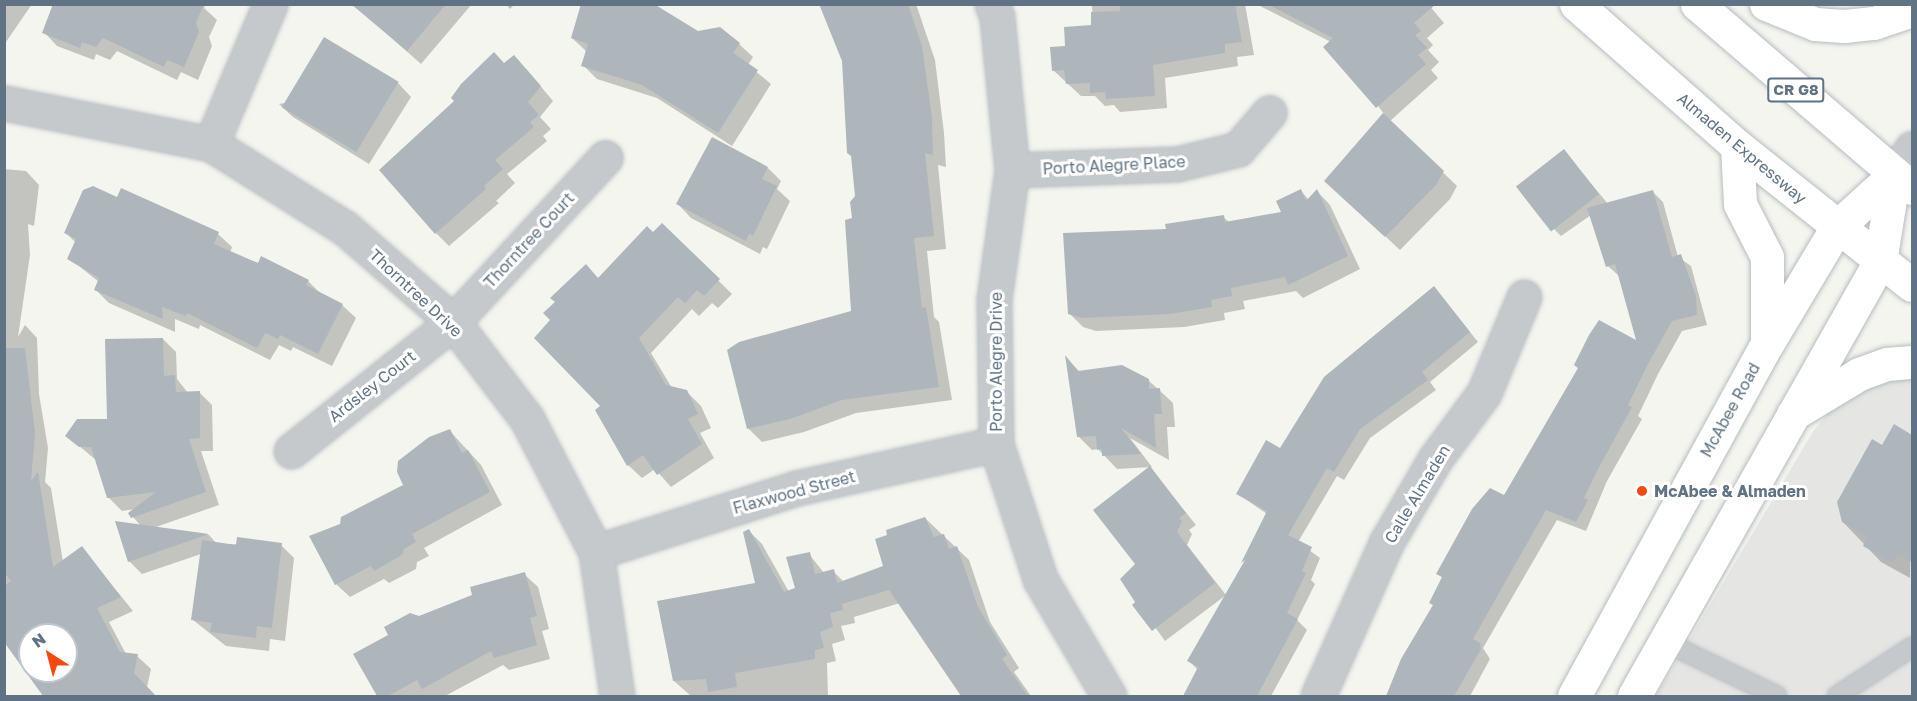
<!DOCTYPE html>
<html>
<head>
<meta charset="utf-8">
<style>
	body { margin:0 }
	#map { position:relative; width:1917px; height:701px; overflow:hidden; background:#f4f5ef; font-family:"Golos Text",sans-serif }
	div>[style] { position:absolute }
	.built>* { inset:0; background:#e5e6e3 }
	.shadow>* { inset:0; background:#0003 }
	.building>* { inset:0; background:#aeb6bb; transform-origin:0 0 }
	.roads { filter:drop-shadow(0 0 2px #b7bcc1) drop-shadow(0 0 2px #b7bcc1) }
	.lane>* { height:18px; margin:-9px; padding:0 9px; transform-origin:9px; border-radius:9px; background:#c6c9cc }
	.street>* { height:33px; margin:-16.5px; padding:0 16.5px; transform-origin:16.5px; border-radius:16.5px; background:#c6c9cc }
	.secondary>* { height:33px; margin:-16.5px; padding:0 16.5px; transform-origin:16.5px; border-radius:16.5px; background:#fff }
	.primary>* { height:33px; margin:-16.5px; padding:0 16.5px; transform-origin:16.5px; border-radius:16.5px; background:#fff }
	.dots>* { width:16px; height:16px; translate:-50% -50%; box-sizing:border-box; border:3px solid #fff; border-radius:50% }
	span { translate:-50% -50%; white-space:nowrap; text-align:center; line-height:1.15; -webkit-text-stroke:6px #fff; paint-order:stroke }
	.shield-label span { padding:2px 4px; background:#fff; border:2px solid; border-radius:4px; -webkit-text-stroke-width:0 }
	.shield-label { font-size:15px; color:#607384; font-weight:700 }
	.street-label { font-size:16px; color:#607384 }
	.poi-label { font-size:16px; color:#607384; font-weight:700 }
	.left { translate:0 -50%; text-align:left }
	.frame { position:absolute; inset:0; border:6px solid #607384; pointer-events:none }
	.north { position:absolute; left:18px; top:623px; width:60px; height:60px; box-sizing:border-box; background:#fff; border:2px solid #bfc7ce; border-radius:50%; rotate:324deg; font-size:16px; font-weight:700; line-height:24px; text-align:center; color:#607384 }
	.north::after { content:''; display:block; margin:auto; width:21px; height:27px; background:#f5490f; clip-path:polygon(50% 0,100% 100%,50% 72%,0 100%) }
</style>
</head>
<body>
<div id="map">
	<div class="built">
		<i style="clip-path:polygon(1882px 370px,1912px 379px,1912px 696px,1656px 696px,1814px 430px,1847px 390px)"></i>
	</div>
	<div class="shadow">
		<i style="clip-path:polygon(4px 4px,32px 4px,4px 45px)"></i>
		<i style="clip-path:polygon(54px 4px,206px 4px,204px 8px,217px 20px,209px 37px,212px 46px,198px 80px,181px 72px,177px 80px,117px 51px,110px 60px,96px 54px,94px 60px,57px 46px,44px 32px)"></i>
		<i style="clip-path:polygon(353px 4px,472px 4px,421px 64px)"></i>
		<i style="clip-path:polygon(506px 4px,515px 4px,510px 9px)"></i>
		<i style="clip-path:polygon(823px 4px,916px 4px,935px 60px,944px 133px,946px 167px,938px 165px,946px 249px,927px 251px,934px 317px,939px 322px,952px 400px,856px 413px,804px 432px,762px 442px,748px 428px,853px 312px,857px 197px,843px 60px)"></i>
		<i style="clip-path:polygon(1092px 4px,1245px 4px,1254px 55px,1237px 57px,1238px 66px,1165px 78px,1167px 108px,1120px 112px,1114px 105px,1105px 106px,1095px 96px,1081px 96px,1053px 70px,1067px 47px,1093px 26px)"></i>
		<i style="clip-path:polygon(1256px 4px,1428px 4px,1444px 23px,1427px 38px,1433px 45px,1428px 50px,1439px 62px,1431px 70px,1438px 78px,1390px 121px,1457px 186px,1450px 199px,1400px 250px,1326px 181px,1384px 114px,1331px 42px)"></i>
		<i style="clip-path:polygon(572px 38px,739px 44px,753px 57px,748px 65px,771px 84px,732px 146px,657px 98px,597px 79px,583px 65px,586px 51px)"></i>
		<i style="clip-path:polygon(504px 65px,527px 70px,553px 101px,540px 117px,551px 129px,543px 136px,547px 141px,507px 174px,515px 183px,496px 201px,499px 203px,449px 246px,436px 233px)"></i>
		<i style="clip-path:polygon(398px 83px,411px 97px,369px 164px,293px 117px,279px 104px)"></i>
		<i style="clip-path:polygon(1564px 151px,1608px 204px,1653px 192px,1663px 202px,1678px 257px,1691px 266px,1707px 325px,1682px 331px,1658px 374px,1638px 416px,1642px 419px,1607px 481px,1586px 531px,1557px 520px,1483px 648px,1490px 659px,1470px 696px,1387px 696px,1434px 605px,1443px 578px,1438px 573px,1638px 343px,1619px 276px,1608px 266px,1591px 215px,1561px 236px,1552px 227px)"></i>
		<i style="clip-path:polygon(768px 168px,781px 181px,777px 189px,790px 201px,767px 249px,763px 247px,760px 254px,691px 218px,678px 204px)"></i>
		<i style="clip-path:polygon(evenodd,4px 169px,26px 171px,39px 185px,34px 226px,28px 224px,30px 255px,18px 337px,25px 325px,37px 338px,39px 394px,48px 448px,45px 482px,51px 488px,63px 562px,82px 548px,133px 611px,109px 622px,126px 654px,137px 656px,151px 669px,147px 687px,155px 696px,45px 696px,4px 640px,18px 598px,4px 581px,4px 169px,30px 635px,66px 635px,66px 671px,30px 671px,30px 635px)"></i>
		<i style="clip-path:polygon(122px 190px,218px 234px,232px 247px,230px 253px,308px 281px,322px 295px,342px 305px,356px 318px,332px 366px,293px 347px,291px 351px,279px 345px,270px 360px,200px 325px,199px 329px,175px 319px,175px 332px,109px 303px,96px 290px,99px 282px,69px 258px,76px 243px,66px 233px,118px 199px)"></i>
		<i style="clip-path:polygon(1301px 191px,1309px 200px,1317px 191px,1330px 205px,1360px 269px,1303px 298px,1296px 291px,1243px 301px,1245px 309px,1224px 313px,1225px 320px,1184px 327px,1096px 331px,1083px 327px,1069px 313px,1167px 231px,1223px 217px,1229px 222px,1283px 213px)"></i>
		<i style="clip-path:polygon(662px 225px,732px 294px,718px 308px,712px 303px,699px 316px,692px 309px,651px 353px,672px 388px,687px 392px,701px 406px,711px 428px,700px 433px,714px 458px,671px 487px,655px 469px,642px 478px,628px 465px,602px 407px,598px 279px)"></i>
		<i style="clip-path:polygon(1443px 298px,1478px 342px,1430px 382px,1436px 390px,1370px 438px,1344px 480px,1337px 476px,1298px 542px,1320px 558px,1311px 580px,1315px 584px,1297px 620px,1307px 630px,1271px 696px,1187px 696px,1198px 670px,1189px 661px,1245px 564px,1267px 514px,1238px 494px)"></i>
		<i style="clip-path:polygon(163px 339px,176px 352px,177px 379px,188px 393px,199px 392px,212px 405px,213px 451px,201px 451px,219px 505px,153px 528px,209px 535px,217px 544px,281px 545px,294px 558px,285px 641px,270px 639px,269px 651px,226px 646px,193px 620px,201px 554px,142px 574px,129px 561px,142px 527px,133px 517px,136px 509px,122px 511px,108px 497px,96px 460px,67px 436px,109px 421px)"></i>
		<i style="clip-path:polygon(1067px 359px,1080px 372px,1148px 380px,1159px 390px,1173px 403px,1175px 427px,1167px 427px,1169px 460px,1130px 438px,1152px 467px,1117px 469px,1098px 449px,1092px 450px,1078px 436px)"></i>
		<i style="clip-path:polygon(1895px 426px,1912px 437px,1910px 578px,1881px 562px,1843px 522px)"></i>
		<i style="clip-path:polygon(449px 430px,481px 465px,502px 505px,424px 548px,429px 556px,417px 562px,416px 569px,389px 583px,384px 579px,350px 597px,336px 584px,341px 525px,405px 485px)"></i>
		<i style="clip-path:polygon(1150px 468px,1196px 525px,1189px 530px,1192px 534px,1187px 545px,1226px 595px,1165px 641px,1137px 602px,1137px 564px)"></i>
		<i style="clip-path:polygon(925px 518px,969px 560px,990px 622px,1019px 668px,1014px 672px,1031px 696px,963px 696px,900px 603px,854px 617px,855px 623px,841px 626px,845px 640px,832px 644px,836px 661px,827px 663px,828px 696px,691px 696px,674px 681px,757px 585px,749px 531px,762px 544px,789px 592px,797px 588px,809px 554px,824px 573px,833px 571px,844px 582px,885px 567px)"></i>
		<i style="clip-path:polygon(524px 574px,538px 587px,549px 629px,542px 631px,550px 659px,509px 670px,503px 665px,445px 696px,378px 696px,355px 655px,419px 618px)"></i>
	</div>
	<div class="building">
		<i style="clip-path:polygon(53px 4px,204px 4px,196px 23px,199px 32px,184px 67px,167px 60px,164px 67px,103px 38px,96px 47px,82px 42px,80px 48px,42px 33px)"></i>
		<i style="clip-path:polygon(351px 4px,446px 4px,407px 51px)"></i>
		<i style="clip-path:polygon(581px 4px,654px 4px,698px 31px,720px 27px,740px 43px,733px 53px,758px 70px,718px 133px,642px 85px,581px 66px,588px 44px,571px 38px)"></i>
		<i style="clip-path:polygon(819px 4px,908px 4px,922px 46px,932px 118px,933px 155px,925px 153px,934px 236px,914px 238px,922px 308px,926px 307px,939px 387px,842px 400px,790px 419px,747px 429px,727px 350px,739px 342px,851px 311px,845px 220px,852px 218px,850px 202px,855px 196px,851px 156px,847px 153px,842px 61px)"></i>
		<i style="clip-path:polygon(1120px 4px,1235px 4px,1242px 42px,1225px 44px,1225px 53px,1153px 65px,1155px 96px,1106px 99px,1105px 92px,1090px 93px,1090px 83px,1066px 84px,1064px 70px,1052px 71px,1050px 47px,1065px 46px,1064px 27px,1091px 25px,1091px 12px,1120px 11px)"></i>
		<i style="clip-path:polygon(1267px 4px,1436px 4px,1414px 23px,1421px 31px,1415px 35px,1427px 48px,1418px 55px,1426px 64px,1376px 108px,1323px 47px,1333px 38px)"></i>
		<i style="left:324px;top:37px;width:87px;height:82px;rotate:31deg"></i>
		<i style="clip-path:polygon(494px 52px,504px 63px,514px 55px,541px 86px,528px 102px,539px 115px,530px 122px,534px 127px,495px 160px,503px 169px,484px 186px,486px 189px,435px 234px,379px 170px,454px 101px,451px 98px,461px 84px)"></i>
		<i style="clip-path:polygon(1383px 113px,1444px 171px,1436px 185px,1385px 237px,1324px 181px)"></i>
		<i style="clip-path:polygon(712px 137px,768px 167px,762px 179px,777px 186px,753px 236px,749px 234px,746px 241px,676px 204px)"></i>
		<i style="left:1564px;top:149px;width:57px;height:61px;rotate:52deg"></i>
		<i style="clip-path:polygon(93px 186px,117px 197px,121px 188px,219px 232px,214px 244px,258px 263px,261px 256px,309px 280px,306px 285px,343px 304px,318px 354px,280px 335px,278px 339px,265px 333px,257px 348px,187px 313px,186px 316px,162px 307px,163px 319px,94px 290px,99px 278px,67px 259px,76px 239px,64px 233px,83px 190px)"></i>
		<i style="clip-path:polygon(1301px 189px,1306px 201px,1317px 189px,1348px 256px,1288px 285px,1285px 277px,1231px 288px,1232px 296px,1211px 300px,1212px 307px,1170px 314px,1082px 318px,1068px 314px,1063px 233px,1166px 229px,1165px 224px,1224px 215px,1225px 222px,1281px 212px,1276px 201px)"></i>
		<i style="clip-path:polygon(1653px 190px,1672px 257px,1681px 254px,1696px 296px,1697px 315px,1672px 321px,1648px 364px,1628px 405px,1632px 407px,1597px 471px,1584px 498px,1588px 500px,1576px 522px,1546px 510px,1473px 639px,1480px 643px,1481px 649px,1454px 696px,1386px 696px,1401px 659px,1433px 605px,1429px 603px,1442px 577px,1436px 574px,1472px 509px,1490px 488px,1504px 495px,1578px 368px,1574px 365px,1589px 335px,1599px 320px,1636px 340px,1615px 264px,1606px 267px,1587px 208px)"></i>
		<i style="clip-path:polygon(662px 223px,720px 279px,704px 296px,697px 290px,685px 303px,678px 297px,639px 338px,666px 385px,687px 390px,698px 414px,688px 419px,702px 444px,657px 475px,643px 455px,627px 466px,595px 410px,600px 406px,534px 338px,550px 320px,543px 313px,555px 302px,550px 298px,586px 264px,598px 278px,647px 226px,653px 232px)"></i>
		<i style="clip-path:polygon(1434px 286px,1470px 332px,1422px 372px,1428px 380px,1360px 429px,1334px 472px,1327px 468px,1288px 535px,1312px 547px,1302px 571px,1306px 573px,1287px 613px,1298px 619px,1257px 696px,1183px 696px,1198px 667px,1187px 661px,1245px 560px,1241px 563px,1267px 511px,1236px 494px,1266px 440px,1280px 448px,1324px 377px)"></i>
		<i style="clip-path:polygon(163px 338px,164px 376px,175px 375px,176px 392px,200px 391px,200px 438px,189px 439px,206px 492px,131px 518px,128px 513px,156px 492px,107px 498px,91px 447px,79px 447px,65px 436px,77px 419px,107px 419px,105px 339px)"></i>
		<i style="clip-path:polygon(evenodd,4px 348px,25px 348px,35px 433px,31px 481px,38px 472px,53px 567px,82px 546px,121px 597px,97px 608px,120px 652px,138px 654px,134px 673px,156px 696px,43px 696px,4px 642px,4px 586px,11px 581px,4px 572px,4px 348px,30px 635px,66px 635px,66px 671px,30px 671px,30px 635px)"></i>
		<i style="clip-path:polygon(1065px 355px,1078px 371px,1122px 365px,1149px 379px,1149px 389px,1160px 388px,1162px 414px,1154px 414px,1156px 448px,1121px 428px,1141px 454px,1102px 456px,1102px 449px,1097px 450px,1096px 436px,1077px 437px)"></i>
		<i style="clip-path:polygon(1894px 424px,1912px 435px,1912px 562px,1898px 554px,1893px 563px,1863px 546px,1867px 537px,1842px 522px,1837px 502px,1872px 439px,1882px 445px)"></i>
		<i style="clip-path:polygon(450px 429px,462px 453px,468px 450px,490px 492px,412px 534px,416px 542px,404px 549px,402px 555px,374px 571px,371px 566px,335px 585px,309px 536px,340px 524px,341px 517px,403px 485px,397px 472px,398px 461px,429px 437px)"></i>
		<i style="clip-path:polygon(1150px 466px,1186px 513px,1179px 518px,1182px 521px,1177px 532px,1215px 583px,1152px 631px,1132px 605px,1135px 602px,1120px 579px,1135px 564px,1093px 510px)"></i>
		<i style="clip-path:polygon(925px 517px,934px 537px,944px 534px,949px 549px,957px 546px,978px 607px,1007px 655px,1002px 659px,1028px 696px,961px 696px,889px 590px,842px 604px,843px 610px,830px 613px,833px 627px,820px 632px,824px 648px,815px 650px,815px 659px,735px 673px,737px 687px,708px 692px,706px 679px,673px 681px,657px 601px,755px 583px,743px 532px,749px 529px,784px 592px,795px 588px,786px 557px,810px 552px,815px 574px,834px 569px,837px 583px,883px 566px,875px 539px,887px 535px,886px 530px)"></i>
		<i style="clip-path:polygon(115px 521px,209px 534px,128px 562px)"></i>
		<i style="clip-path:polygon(237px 537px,282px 543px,272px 628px,257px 626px,256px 638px,210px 632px,212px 623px,191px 620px,202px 540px,236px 545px)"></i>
		<i style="clip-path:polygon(525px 572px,537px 616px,530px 618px,537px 645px,494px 658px,491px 651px,422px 689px,417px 680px,388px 696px,377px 696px,353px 654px,388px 635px,384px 627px,410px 613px,419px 616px,472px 595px,470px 587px)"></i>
	</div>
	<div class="roads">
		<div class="lane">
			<i style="left:1665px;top:642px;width:124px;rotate:25.7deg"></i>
			<i style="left:1837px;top:696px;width:90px;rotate:-33.2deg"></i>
		</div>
		<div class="street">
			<i style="left:992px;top:4px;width:14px;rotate:69deg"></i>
			<i style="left:997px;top:17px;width:154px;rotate:84.4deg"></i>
			<i style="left:1012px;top:170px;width:131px;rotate:97.9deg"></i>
			<i style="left:994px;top:300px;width:144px;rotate:89.2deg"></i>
			<i style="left:996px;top:444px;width:142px;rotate:71.9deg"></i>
			<i style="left:1040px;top:579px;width:136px;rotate:59.5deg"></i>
			<i style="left:4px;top:103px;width:211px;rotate:11.2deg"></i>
			<i style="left:211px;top:144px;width:158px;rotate:32.1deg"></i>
			<i style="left:345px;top:228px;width:143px;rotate:41deg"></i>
			<i style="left:453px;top:322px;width:122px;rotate:52.7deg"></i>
			<i style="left:527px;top:419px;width:150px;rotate:62.6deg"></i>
			<i style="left:596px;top:552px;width:146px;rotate:81.7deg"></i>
			<i style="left:211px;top:144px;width:152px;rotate:-67.1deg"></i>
			<i style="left:1012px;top:170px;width:165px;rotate:-2.1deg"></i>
			<i style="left:1177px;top:164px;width:63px;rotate:-13.8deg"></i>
			<i style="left:1238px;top:149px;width:48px;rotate:-49.3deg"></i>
			<i style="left:1894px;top:175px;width:32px;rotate:-56deg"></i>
			<i style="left:291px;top:451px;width:207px;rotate:-38.5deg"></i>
			<i style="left:453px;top:322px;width:224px;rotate:-47.2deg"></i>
			<i style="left:596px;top:552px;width:210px;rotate:-17.7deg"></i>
			<i style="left:796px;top:488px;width:205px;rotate:-12.4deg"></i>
			<i style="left:1318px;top:696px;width:167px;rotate:-66deg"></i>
			<i style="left:1386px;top:543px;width:97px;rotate:-59.7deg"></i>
			<i style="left:1435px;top:459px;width:82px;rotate:-53.4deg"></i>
			<i style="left:1484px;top:393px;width:104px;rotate:-67.4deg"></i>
		</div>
		<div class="secondary">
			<i style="left:1574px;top:696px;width:401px;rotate:-61.3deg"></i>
			<i style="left:1767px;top:344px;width:136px;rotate:-59.1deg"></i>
			<i style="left:1837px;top:227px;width:77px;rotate:-42.4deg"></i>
			<i style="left:1634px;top:696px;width:499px;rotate:-60.5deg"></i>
			<i style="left:1880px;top:262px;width:88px;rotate:-80.9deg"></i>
		</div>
		<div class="primary">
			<i style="left:1576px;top:4px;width:215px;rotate:41.4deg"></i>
			<i style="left:1737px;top:146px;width:223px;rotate:38.5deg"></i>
			<i style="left:1697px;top:4px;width:283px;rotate:40.6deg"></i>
			<i style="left:1766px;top:4px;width:53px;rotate:22.2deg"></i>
			<i style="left:1815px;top:24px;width:29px;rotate:4deg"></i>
			<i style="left:1844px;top:26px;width:30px;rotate:-6deg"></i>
			<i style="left:1874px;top:23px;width:40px;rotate:-18.9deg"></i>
			<i style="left:1737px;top:146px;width:58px;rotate:87deg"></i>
			<i style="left:1740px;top:204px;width:59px;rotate:63deg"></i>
			<i style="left:1767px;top:257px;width:87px;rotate:90deg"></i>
			<i style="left:1793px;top:414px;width:77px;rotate:-31.2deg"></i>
			<i style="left:1859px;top:374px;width:30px;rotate:-20deg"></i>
			<i style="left:1887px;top:364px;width:25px;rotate:-5deg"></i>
		</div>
	</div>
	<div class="dots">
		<i style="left:1642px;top:491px;background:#f5490f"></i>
	</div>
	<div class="shield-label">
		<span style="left:1796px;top:90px">CR G8</span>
	</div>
	<div class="street-label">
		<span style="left:1742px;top:148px;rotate:40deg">Almaden Expressway</span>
		<span style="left:1114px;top:165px;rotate:-3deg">Porto Alegre Place</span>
		<span style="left:529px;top:240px;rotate:-47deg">Thorntree Court</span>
		<span style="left:416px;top:293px;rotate:43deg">Thorntree Drive</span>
		<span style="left:996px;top:362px;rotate:-90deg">Porto Alegre Drive</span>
		<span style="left:372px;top:386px;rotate:-38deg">Ardsley Court</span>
		<span style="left:1730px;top:410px;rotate:-61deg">McAbee Road</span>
		<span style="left:794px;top:492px;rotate:-15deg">Flaxwood Street</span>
		<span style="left:1417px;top:494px;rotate:-59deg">Calle Almaden</span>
	</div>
	<div class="poi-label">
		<span class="left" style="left:1654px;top:491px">McAbee &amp; Almaden</span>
	</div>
	<div class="frame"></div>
	<div class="north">N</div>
</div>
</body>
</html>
